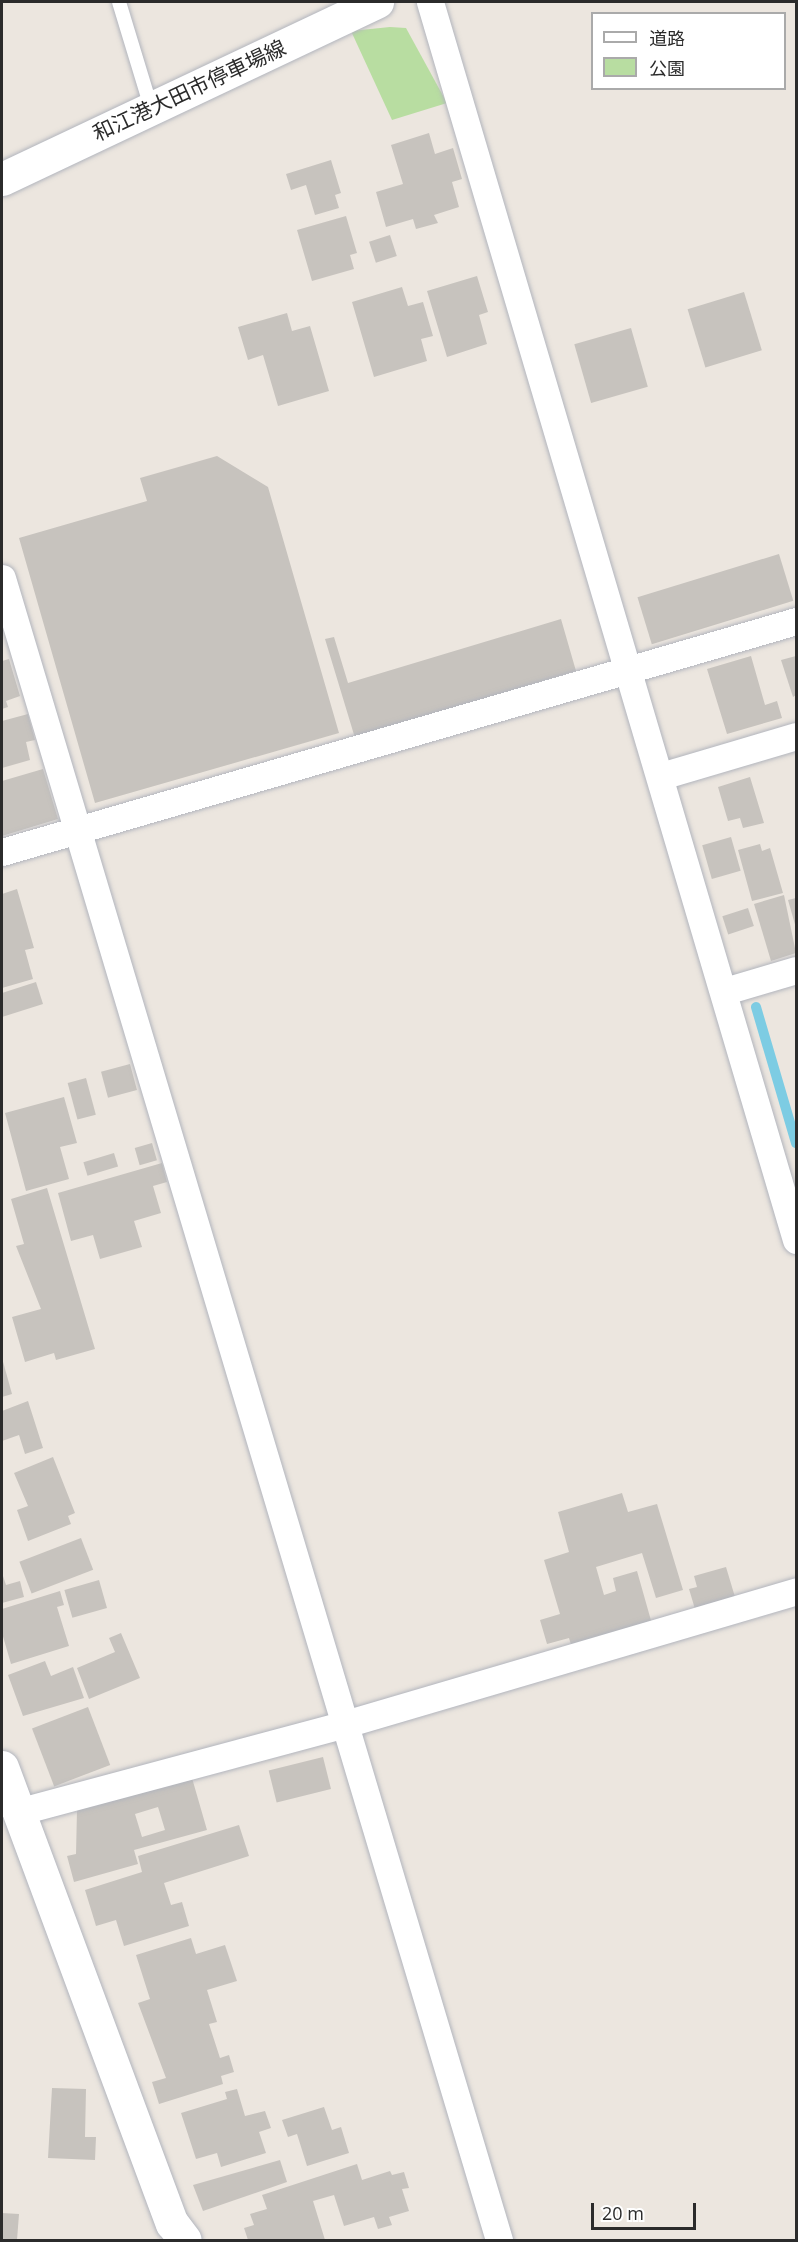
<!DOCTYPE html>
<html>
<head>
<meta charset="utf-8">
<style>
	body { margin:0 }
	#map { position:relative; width:798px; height:2242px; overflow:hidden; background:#ece6df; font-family:"Open Sans","Noto Sans JP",sans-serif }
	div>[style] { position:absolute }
	.green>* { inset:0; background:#b8dda1 }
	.stream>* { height:10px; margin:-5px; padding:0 5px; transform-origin:5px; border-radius:5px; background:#7dcce3 }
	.building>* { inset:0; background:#c7c3be; transform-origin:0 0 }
	.roads { filter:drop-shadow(0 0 2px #b2b5bd) drop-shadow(0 0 2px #b2b5bd) }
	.lane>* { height:14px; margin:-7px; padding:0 7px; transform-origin:7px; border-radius:7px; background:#fff }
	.street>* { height:27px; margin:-13.5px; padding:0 13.5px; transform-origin:13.5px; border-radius:13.5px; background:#fff }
	.secondary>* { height:33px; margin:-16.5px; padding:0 16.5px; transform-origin:16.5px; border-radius:16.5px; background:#fff }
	span { translate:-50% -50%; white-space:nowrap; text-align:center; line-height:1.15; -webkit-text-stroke:4.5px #fff; paint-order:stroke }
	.street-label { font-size:21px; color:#2b2b2b }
	.frame { position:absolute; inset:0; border:3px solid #2b2b2b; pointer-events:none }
	.legend { position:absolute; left:591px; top:12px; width:195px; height:78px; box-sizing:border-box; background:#fff; border:2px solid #aaa; margin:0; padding:8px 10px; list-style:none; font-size:18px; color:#2b2b2b }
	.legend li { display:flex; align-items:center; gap:12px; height:30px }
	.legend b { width:30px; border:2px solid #aaa }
	.scale { position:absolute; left:591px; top:2203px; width:105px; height:27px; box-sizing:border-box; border:3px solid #2b2b2b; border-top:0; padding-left:8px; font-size:18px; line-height:21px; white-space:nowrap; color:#2b2b2b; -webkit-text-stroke:4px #fff; paint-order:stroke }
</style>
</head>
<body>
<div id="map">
	<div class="green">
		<i style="clip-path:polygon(390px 27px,406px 28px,447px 103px,392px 120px,351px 31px)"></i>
	</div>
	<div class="stream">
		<i style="left:756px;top:1007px;width:142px;rotate:73.6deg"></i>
	</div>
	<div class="building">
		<i style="clip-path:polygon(429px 133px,435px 154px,453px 148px,462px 179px,452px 182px,459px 207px,434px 215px,438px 223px,416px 229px,413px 219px,386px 227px,376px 192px,403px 184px,391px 145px)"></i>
		<i style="clip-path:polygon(331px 160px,341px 193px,335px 195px,339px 208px,315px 215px,306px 185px,291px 190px,286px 174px)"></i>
		<i style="clip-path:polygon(346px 216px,357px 253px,350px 255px,354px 269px,312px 281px,297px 230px)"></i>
		<i style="left:390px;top:235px;width:22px;height:22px;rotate:72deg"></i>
		<i style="clip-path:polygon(477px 276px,488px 312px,479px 315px,487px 344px,447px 357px,427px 291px)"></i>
		<i style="clip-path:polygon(402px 287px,408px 306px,423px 302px,433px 336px,421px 339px,427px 361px,374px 377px,352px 302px)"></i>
		<i style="left:744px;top:292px;width:61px;height:59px;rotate:73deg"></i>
		<i style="clip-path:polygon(287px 313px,292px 331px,310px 326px,329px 391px,278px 406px,263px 355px,248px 360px,238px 327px)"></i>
		<i style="left:631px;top:328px;width:61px;height:59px;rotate:74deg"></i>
		<i style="clip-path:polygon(217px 456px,268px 487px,339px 733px,95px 803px,19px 538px,147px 501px,140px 478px)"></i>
		<i style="left:779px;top:554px;width:49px;height:148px;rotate:73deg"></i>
		<i style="clip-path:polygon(561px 619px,576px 671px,355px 738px,325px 639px,334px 637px,348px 683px)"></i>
		<i style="clip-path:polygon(751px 656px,765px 705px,777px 701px,782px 718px,727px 734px,707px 669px)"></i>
		<i style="clip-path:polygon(796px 656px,796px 695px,793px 697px,781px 660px)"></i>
		<i style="clip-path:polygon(9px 659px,20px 696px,6px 701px,8px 707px,2px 709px,2px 661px)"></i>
		<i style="clip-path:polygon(28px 714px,35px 740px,26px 742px,30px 760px,2px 768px,2px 721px)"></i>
		<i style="clip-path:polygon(43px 769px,58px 819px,2px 836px,2px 781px)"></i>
		<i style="clip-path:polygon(750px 777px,764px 823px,743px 828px,740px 818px,728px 821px,718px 787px)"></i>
		<i style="left:731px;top:837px;width:35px;height:30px;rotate:74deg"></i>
		<i style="clip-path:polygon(760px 844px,762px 851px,770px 848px,783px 893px,752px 901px,738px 850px)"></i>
		<i style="clip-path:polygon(17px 889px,34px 948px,25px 950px,33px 979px,2px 988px,2px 894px)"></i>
		<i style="clip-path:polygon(784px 895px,796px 953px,771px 961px,754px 904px)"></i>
		<i style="clip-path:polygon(796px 898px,796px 928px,788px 900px)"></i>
		<i style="left:748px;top:908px;width:19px;height:27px;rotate:72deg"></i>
		<i style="clip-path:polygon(36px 982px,43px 1004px,2px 1017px,2px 993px)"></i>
		<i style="left:130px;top:1064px;width:27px;height:30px;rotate:75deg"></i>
		<i style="left:86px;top:1078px;width:38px;height:19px;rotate:75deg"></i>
		<i style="clip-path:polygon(64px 1097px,77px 1143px,60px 1147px,69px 1179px,26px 1191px,5px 1113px)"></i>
		<i style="left:152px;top:1143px;width:18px;height:18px;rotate:74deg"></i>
		<i style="left:114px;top:1153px;width:14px;height:32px;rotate:73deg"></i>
		<i style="clip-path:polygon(162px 1163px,167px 1182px,153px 1186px,161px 1213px,134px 1221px,142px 1247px,100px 1259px,93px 1235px,71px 1241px,58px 1193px)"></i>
		<i style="clip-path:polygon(47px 1188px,95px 1349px,56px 1360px,54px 1353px,25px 1362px,12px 1317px,41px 1309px,16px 1246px,24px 1244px,11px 1199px)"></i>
		<i style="clip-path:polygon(2px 1358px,12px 1394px,2px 1397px)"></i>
		<i style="clip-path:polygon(28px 1401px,43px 1448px,25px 1454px,19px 1435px,2px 1441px,2px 1411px)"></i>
		<i style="clip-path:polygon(53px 1457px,75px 1513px,68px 1516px,71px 1524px,28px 1541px,17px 1510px,28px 1506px,14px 1473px)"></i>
		<i style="clip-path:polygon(622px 1493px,628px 1512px,657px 1504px,683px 1590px,656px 1598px,642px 1553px,596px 1567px,604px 1595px,616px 1591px,613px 1578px,637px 1571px,652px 1624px,572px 1648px,569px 1638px,547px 1644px,540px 1620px,560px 1614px,544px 1560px,569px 1552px,558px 1512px)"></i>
		<i style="left:81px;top:1538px;width:34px;height:66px;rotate:69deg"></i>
		<i style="clip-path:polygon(726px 1567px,735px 1597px,695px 1609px,689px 1589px,697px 1587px,694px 1576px)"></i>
		<i style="clip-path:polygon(2px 1573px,6px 1585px,20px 1581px,24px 1597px,2px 1603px)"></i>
		<i style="left:99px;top:1580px;width:29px;height:36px;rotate:74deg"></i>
		<i style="clip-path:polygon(60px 1591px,64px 1605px,57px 1607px,69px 1646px,11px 1664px,2px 1633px,2px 1609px)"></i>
		<i style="clip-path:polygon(121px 1633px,140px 1678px,89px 1699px,77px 1668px,115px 1652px,109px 1638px)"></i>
		<i style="clip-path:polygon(45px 1661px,51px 1676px,73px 1667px,84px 1698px,23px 1716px,8px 1675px)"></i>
		<i style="left:88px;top:1707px;width:62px;height:60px;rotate:69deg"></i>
		<i style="left:323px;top:1757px;width:33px;height:56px;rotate:76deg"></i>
		<i style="clip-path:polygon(evenodd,192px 1778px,207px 1830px,134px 1850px,138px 1864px,74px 1882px,67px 1856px,76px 1854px,77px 1810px,192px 1778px,158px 1807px,165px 1830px,142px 1837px,135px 1814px,158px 1807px)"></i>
		<i style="clip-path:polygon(239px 1825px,249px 1856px,164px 1883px,171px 1905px,182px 1902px,189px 1926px,124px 1946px,116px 1920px,96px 1926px,85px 1890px,142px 1872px,138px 1856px)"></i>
		<i style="clip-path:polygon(191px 1938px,196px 1954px,225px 1945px,237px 1981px,207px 1990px,217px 2022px,209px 2024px,220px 2058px,229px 2055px,234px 2072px,221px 2076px,223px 2084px,159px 2104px,152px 2082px,166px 2078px,138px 2003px,150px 1999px,136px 1955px)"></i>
		<i style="clip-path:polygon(52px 2088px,86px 2089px,85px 2137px,96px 2137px,95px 2160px,48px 2158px)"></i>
		<i style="clip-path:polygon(237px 2089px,245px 2116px,265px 2111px,271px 2128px,259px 2132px,266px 2153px,221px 2167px,217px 2153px,196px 2159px,181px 2113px,227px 2099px,225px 2092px)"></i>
		<i style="clip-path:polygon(324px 2107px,332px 2130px,341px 2127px,349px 2153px,307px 2166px,297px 2134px,288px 2137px,282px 2120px)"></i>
		<i style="clip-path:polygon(280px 2160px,287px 2182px,203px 2211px,193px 2185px)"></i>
		<i style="clip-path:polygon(357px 2164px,362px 2180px,390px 2171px,392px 2175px,404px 2172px,409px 2188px,402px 2189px,409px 2211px,389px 2217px,392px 2225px,378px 2229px,374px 2217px,344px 2226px,334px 2195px,313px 2201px,325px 2240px,248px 2240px,244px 2228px,254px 2225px,250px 2214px,267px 2209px,262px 2195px)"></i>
		<i style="clip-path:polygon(2px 2213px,19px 2214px,17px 2240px,2px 2240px)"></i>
	</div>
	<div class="roads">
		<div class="lane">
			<i style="left:119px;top:2px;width:110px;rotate:73.1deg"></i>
		</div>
		<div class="street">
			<i style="left:430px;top:2px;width:1291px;rotate:73.53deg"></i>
			<i style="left:2px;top:578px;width:1735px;rotate:73.35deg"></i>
			<i style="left:661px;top:776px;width:141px;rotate:-16.5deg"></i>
			<i style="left:2px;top:852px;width:827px;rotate:-16.22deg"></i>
			<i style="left:725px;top:991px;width:74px;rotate:-16.5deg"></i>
			<i style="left:3px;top:1801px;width:21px;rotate:29deg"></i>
			<i style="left:21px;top:1811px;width:332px;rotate:-15deg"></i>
			<i style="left:342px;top:1725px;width:473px;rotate:-16.4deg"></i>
		</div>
		<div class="secondary">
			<i style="left:2px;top:179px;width:415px;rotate:-25.3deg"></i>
			<i style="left:2px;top:1767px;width:487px;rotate:69.6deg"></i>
			<i style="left:172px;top:2223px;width:21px;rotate:53deg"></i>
		</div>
	</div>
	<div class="street-label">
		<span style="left:189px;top:90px;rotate:-25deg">和江港大田市停車場線</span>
	</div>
	<div class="frame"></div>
	<ul class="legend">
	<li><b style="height:8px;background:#fff"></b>道路</li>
	<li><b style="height:16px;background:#b8dda1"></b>公園</li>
	</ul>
	<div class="scale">20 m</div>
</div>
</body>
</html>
